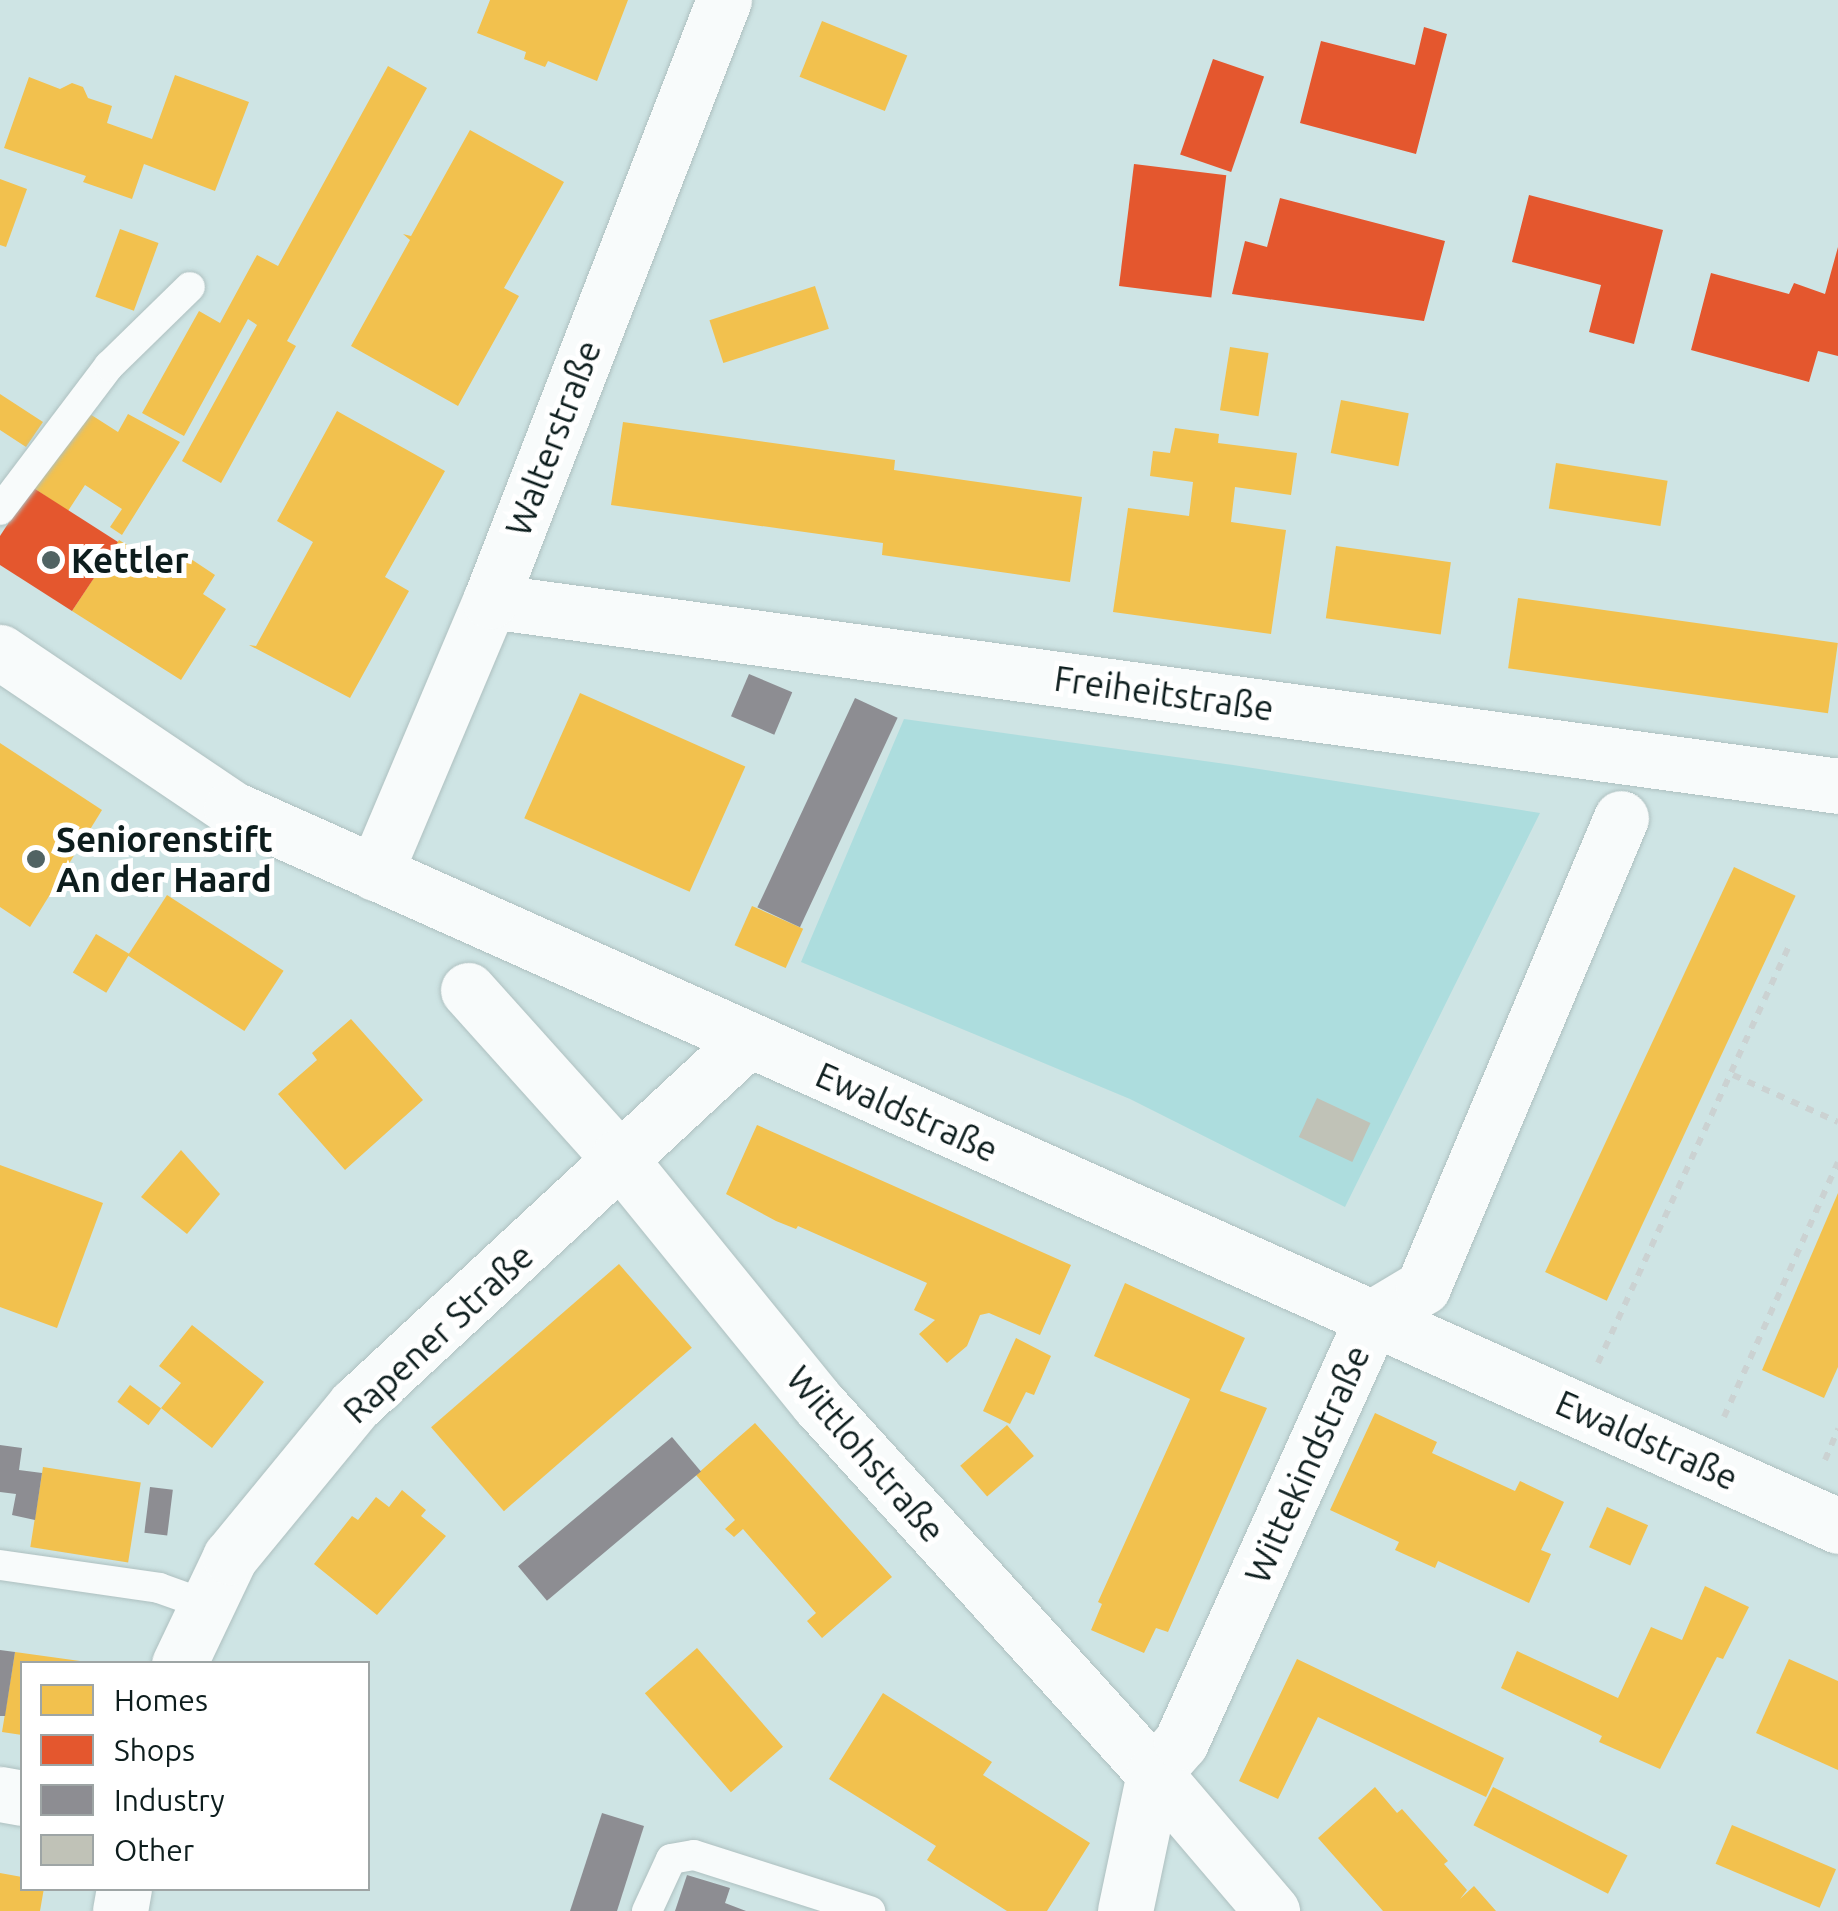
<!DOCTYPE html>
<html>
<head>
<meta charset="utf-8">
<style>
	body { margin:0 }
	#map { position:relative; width:1838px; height:1911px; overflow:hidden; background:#cee4e4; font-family:Ubuntu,sans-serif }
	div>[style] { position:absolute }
	.green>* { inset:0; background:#adddde }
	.homes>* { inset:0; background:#f2c14e; transform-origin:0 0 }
	.shops>* { inset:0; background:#e4572e; transform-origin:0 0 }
	.industry>* { inset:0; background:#8d8d92; transform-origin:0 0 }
	.building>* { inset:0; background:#c0c2b7; transform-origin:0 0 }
	.path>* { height:6px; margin-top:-3px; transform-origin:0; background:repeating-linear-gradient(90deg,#cbd2d2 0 8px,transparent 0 16px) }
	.roads { filter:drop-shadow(0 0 2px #aec0c0) drop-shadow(0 0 2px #aec0c0) }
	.lane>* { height:30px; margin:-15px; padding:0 15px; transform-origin:15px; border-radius:15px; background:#f8fbfb }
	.street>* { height:55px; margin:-27.5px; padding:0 27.5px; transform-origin:27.5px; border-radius:27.5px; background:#f8fbfb }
	.secondary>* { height:55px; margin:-27.5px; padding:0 27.5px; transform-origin:27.5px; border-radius:27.5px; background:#f8fbfb }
	.dots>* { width:28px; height:28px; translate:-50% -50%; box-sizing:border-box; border:5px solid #fff; border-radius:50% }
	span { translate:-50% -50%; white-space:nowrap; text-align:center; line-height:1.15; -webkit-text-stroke:10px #fff; paint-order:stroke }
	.street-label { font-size:35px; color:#0d1d1d }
	.poi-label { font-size:35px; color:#0d1d1d; font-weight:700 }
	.left { translate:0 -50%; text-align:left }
	.legend { position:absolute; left:20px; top:1661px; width:350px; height:230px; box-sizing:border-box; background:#fff; border:2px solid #9ea5a5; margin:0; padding:12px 18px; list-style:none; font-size:30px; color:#0d1d1d }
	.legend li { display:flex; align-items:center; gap:20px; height:50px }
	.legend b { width:50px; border:2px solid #9ea5a5 }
</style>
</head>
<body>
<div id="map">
	<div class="green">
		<i style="clip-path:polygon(904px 719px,1233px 765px,1540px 813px,1345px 1207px,1130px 1099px,801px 962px)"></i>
	</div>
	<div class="homes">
		<i style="clip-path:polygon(490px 0,628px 0,597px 81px,548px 61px,545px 67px,524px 59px,526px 52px,477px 33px)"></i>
		<i style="left:822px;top:21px;width:92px;height:60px;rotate:22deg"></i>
		<i style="clip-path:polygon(388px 66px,427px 88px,287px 341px,296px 346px,221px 483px,182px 461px,257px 325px,248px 319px,184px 436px,142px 413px,199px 311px,220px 323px,257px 255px,278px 266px)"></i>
		<i style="clip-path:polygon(175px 75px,249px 102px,215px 191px,144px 164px,132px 199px,83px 182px,86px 176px,4px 148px,29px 77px,60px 89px,72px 83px,83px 87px,88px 98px,112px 106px,107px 123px,152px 139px)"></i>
		<i style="clip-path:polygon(470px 130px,564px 182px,504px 288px,519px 296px,458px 406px,351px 346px,410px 240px,403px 234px,411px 236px)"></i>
		<i style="clip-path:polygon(0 179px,27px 189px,6px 247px,0 245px)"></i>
		<i style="left:120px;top:229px;width:41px;height:72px;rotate:20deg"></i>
		<i style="left:815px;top:286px;width:45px;height:111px;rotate:72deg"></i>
		<i style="left:1230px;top:347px;width:39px;height:64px;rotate:9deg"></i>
		<i style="clip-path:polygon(0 394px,43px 422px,26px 447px,0 430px)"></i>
		<i style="left:1341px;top:400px;width:69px;height:54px;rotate:11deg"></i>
		<i style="clip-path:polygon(82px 409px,118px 432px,128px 414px,180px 442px,122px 535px,110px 527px,122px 509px,85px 485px,68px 511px,32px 487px)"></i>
		<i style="clip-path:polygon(337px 411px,445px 471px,385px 577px,409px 591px,350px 698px,249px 645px,256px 646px,313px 542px,277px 521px)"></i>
		<i style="clip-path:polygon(623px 422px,895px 460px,894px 470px,1082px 497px,1070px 582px,882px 555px,883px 543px,611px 505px)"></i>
		<i style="clip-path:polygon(1175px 428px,1219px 434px,1218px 443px,1297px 453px,1291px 495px,1235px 487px,1231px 522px,1286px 530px,1271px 634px,1113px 612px,1128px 508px,1189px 516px,1193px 482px,1150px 476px,1153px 451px,1170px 453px)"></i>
		<i style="left:1556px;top:463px;width:113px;height:46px;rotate:9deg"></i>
		<i style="clip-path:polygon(119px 540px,176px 575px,188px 557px,215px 575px,203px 594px,226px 609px,181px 680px,72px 611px)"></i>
		<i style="left:1336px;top:546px;width:116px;height:73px;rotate:8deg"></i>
		<i style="left:1518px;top:598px;width:323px;height:71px;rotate:8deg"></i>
		<i style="left:580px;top:693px;width:181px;height:137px;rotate:24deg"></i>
		<i style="clip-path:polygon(0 743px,102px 810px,30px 927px,0 907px)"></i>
		<i style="left:1734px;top:867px;width:68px;height:447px;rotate:25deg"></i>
		<i style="left:167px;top:895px;width:139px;height:72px;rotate:33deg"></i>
		<i style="left:752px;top:906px;width:56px;height:43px;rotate:24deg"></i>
		<i style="left:96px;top:934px;width:39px;height:45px;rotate:31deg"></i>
		<i style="clip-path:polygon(351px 1019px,423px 1100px,345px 1170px,278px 1094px,317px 1060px,312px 1053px)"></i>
		<i style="clip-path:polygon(757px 1125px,1071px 1265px,1040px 1335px,989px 1313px,980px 1315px,967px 1346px,947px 1363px,919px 1334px,935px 1320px,914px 1310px,927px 1283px,798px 1226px,796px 1229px,776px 1221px,726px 1194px)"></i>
		<i style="clip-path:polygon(181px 1150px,220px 1194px,187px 1234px,141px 1197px)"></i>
		<i style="clip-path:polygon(0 1165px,103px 1203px,57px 1328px,0 1307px)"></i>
		<i style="clip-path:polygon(1838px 1193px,1838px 1367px,1824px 1398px,1762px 1370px)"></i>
		<i style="left:619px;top:1264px;width:111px;height:249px;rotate:49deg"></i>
		<i style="clip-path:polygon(1125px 1283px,1245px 1338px,1220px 1391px,1267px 1408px,1168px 1632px,1156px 1628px,1144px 1653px,1091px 1630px,1102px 1604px,1098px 1602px,1190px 1399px,1094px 1356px)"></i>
		<i style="clip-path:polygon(192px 1325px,264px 1382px,212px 1448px,161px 1408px,181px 1383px,159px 1366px)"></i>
		<i style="clip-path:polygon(1016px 1338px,1051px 1356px,1034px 1395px,1026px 1392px,1010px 1424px,983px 1411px)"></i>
		<i style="left:130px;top:1385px;width:39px;height:21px;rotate:37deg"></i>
		<i style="clip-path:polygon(1375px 1413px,1437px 1442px,1432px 1453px,1515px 1491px,1520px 1481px,1564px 1502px,1541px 1550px,1551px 1554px,1529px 1603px,1438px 1561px,1435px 1568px,1395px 1550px,1399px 1542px,1330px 1510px)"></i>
		<i style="clip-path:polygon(755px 1423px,892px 1577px,822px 1638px,807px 1621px,816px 1613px,743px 1529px,734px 1537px,725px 1529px,735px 1520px,696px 1475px)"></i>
		<i style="left:1007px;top:1425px;width:41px;height:62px;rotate:49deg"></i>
		<i style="left:43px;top:1467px;width:99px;height:81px;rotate:9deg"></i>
		<i style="clip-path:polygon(402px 1490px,426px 1510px,421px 1516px,446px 1536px,377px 1615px,314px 1564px,352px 1516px,358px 1520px,376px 1497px,389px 1507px)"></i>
		<i style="left:1607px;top:1507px;width:45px;height:44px;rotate:24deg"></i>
		<i style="clip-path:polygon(1705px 1586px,1749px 1607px,1723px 1659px,1717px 1657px,1660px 1769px,1599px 1742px,1602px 1736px,1501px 1688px,1517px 1651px,1618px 1698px,1651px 1627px,1682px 1640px)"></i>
		<i style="left:697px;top:1648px;width:131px;height:69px;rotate:49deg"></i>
		<i style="clip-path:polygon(15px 1652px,80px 1661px,22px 1664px,22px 1735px,2px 1732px)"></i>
		<i style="clip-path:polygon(1297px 1659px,1504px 1758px,1486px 1797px,1318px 1717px,1278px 1799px,1239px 1781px)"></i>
		<i style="clip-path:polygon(1789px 1659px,1838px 1681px,1838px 1770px,1756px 1733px)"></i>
		<i style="clip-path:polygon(883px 1693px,992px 1762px,983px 1775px,1090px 1843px,1047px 1911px,1007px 1911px,927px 1860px,936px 1846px,829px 1779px)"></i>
		<i style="clip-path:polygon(1375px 1787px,1397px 1813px,1402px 1809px,1448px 1861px,1444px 1864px,1467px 1890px,1460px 1899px,1474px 1886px,1496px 1911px,1383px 1911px,1318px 1838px)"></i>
		<i style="left:1493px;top:1787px;width:151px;height:43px;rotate:27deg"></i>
		<i style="left:1732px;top:1825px;width:113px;height:42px;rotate:23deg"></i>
		<i style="clip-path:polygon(0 1873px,22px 1877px,22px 1888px,44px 1888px,40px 1911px,0 1911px)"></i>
	</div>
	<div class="shops">
		<i style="clip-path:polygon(1424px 27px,1447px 34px,1416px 154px,1300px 123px,1321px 41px,1415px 65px)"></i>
		<i style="left:1213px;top:59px;width:54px;height:101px;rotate:19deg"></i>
		<i style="left:1134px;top:164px;width:93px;height:123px;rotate:7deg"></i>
		<i style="clip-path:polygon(1529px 195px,1663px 230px,1634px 344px,1589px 332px,1601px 285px,1512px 262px)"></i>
		<i style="clip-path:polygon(1280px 198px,1445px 241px,1424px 321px,1232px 294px,1245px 241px,1267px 247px)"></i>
		<i style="clip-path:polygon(1838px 247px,1838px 356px,1818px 351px,1809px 382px,1691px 350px,1711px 273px,1789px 294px,1794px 283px,1825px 294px)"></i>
		<i style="clip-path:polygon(32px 487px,118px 542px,72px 611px,0 565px,0 536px)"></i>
	</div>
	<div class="industry">
		<i style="left:749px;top:674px;width:47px;height:46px;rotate:23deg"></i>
		<i style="left:855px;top:698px;width:47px;height:231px;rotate:25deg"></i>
		<i style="left:672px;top:1437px;width:45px;height:201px;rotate:50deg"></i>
		<i style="clip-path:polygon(0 1445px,22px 1448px,19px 1470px,42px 1473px,35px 1520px,12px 1515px,16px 1494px,0 1492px)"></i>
		<i style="left:150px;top:1487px;width:23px;height:46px;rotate:7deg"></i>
		<i style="clip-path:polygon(0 1650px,15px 1652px,5px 1716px,0 1716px)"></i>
		<i style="clip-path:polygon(602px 1813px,644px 1826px,617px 1911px,570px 1911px)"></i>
		<i style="clip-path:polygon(687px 1875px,730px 1888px,725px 1903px,746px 1911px,675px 1911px)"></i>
	</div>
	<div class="building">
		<i style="left:1317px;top:1098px;width:59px;height:43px;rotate:25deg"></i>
	</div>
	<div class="path">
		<i style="left:1733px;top:1075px;width:115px;rotate:24.1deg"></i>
		<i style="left:1598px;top:1363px;width:459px;rotate:-65.4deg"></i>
		<i style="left:1724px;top:1417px;width:279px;rotate:-65.9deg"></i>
		<i style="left:1825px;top:1460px;width:34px;rotate:-67deg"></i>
	</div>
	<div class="roads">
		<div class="lane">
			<i style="left:0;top:510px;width:181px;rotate:-52.9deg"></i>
			<i style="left:109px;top:366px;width:113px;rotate:-44.3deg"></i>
			<i style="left:0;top:1565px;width:161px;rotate:8.2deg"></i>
			<i style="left:159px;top:1588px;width:51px;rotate:19.5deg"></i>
			<i style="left:647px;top:1911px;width:57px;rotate:-65.2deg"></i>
			<i style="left:671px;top:1859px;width:23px;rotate:-10deg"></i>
			<i style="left:694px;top:1855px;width:185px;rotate:17.7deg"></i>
		</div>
		<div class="street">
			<i style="left:490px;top:601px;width:1361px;rotate:7.81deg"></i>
			<i style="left:375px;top:873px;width:295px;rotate:-67.1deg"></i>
			<i style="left:490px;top:601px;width:645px;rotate:-68.73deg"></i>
			<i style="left:468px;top:990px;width:224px;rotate:48.1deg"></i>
			<i style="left:618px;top:1157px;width:317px;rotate:50.9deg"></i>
			<i style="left:818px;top:1403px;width:500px;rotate:47.8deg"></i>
			<i style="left:1154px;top:1773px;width:182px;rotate:49.5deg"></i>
			<i style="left:179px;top:1664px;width:119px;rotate:-64.5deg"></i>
			<i style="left:230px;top:1557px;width:197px;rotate:-50.6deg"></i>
			<i style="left:355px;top:1405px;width:534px;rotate:-42.87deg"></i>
			<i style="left:0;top:1794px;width:22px;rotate:10deg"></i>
			<i style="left:120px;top:1911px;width:23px;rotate:-80deg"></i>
			<i style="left:1125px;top:1911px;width:141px;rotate:-78.1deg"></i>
			<i style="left:1154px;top:1773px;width:41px;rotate:-48.9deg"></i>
			<i style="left:1181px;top:1742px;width:466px;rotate:-65.7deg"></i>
			<i style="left:1373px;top:1317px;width:58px;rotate:-31deg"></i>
			<i style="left:1423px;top:1287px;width:509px;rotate:-67.11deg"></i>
		</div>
		<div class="secondary">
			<i style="left:0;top:652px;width:279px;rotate:34deg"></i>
			<i style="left:231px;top:808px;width:1760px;rotate:24.07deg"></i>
		</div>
	</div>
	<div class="dots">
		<i style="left:51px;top:560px;background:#516363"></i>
		<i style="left:36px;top:859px;background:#516363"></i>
	</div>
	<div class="street-label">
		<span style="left:553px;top:438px;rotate:-69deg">Walterstraße</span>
		<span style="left:1164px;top:693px;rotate:8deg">Freiheitstraße</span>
		<span style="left:907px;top:1112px;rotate:24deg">Ewaldstraße</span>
		<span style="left:438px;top:1333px;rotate:-43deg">Rapener Straße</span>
		<span style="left:1647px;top:1440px;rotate:24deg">Ewaldstraße</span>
		<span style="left:866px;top:1454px;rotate:49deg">Wittlohstraße</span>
		<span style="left:1307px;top:1464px;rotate:-66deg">Wittekindstraße</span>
	</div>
	<div class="poi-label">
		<span class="left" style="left:71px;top:560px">Kettler</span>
		<span class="left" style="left:56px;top:859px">Seniorenstift<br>An der Haard</span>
	</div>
	<ul class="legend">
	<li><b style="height:28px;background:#f2c14e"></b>Homes</li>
	<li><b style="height:28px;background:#e4572e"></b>Shops</li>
	<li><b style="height:28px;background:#8d8d92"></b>Industry</li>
	<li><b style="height:28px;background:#c0c2b7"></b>Other</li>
	</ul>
</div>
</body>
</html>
